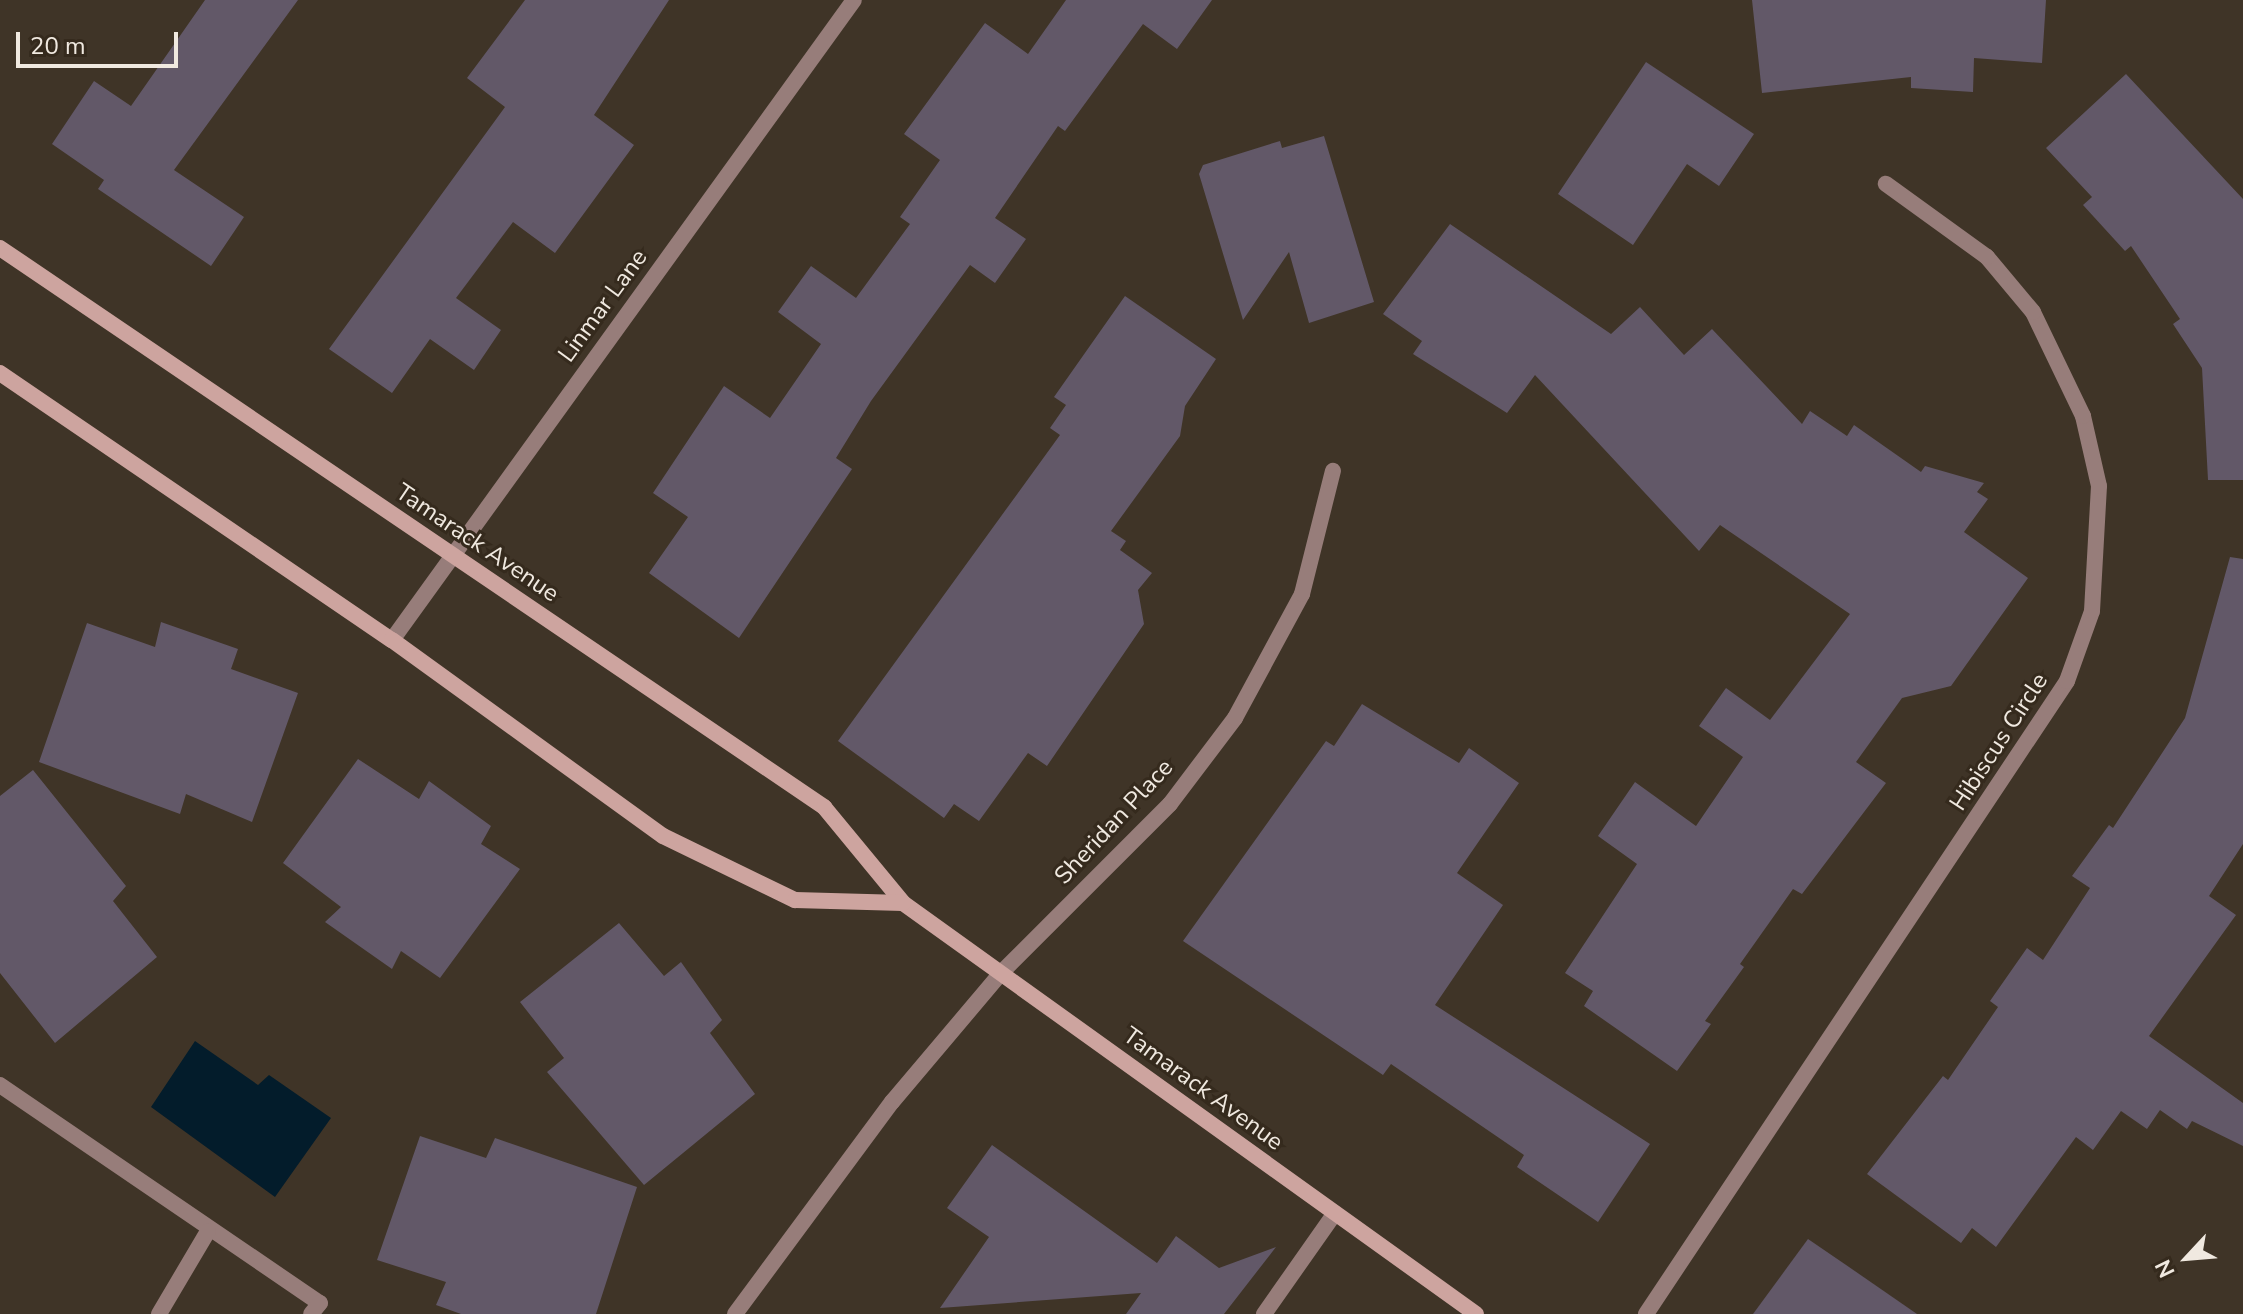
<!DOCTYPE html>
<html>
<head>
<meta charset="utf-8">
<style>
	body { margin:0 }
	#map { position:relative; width:2243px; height:1314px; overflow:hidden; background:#3f3427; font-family:"Nunito Sans",sans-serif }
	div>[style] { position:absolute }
	.water>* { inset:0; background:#031c2b }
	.building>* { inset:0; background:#625868 }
	.service>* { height:16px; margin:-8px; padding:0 8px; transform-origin:8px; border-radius:8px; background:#977d7a }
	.minor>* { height:16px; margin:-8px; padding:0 8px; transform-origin:8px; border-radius:8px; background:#977d7a }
	.secondary>* { height:16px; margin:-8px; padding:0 8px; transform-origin:8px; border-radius:8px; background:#cda49f }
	span { translate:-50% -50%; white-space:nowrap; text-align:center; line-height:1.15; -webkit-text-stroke:6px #352a1d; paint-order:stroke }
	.street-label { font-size:24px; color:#f0e9e0 }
	.north { position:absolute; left:2147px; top:1218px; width:80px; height:80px; -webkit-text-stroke:6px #352a1d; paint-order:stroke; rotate:244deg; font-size:22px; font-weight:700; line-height:32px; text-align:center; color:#f0e9e0 }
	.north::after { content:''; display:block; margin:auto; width:28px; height:36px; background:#f0e9e0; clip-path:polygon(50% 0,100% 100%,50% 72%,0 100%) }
	.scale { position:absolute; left:16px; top:32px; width:162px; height:36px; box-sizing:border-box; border:4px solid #f0e9e0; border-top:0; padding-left:10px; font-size:24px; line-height:28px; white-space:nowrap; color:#f0e9e0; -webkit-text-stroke:6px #352a1d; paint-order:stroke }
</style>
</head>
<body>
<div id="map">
	<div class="water">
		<i style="clip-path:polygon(195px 1041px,258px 1085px,269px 1075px,331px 1118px,275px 1197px,151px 1107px)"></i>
	</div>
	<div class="building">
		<i style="clip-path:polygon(205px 0,298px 0,174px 170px,244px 217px,211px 266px,98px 189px,104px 180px,52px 144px,94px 81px,131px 106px)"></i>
		<i style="clip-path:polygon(525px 0,669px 0,594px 115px,634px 145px,555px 253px,513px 222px,456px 298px,501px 330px,474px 370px,430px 339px,392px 393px,329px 349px,505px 107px,467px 78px)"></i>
		<i style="clip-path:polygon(1066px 0,1212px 0,1177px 49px,1143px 24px,1065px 131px,1058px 126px,995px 218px,1026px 239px,995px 283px,970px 265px,871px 401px,836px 458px,852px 469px,739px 638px,649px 573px,688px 517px,653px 493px,724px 386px,770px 418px,821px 344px,778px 312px,811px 266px,856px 298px,910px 224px,900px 217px,940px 160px,904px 134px,985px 23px,1028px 54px)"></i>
		<i style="clip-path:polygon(1752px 0,2046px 0,2042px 63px,1974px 58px,1973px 92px,1911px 88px,1911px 77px,1762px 93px)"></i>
		<i style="clip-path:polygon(1646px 62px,1754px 134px,1719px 186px,1687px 164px,1633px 245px,1558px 194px)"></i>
		<i style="clip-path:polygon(2126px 74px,2243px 199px,2243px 480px,2208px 480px,2202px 368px,2173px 324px,2180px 319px,2131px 246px,2125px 251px,2083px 205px,2092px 197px,2046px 148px)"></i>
		<i style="clip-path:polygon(1324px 136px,1374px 302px,1309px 323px,1289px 252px,1243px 320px,1199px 174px,1203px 165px,1280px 141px,1282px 148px)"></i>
		<i style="clip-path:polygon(1450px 224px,1611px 334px,1640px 307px,1684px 355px,1712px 329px,1802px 424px,1810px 411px,1847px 436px,1854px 425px,1921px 472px,1925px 466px,1984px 483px,1977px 492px,1988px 499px,1964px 532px,2028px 578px,1951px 686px,1902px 698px,1856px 762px,1886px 783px,1802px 894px,1793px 889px,1740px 964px,1744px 967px,1705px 1021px,1711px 1024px,1677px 1071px,1584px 1006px,1593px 991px,1565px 973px,1637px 864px,1598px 836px,1635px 782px,1696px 826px,1743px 757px,1699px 726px,1726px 688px,1770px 720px,1850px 614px,1720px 525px,1699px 551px,1535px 375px,1507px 413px,1413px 354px,1422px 341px,1383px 314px)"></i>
		<i style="clip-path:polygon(1125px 296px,1216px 359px,1185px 406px,1180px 436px,1111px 531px,1126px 541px,1120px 550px,1152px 573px,1138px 590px,1144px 624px,1047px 766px,1028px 753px,979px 821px,954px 804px,944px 818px,838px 741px,1060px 435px,1050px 428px,1066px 405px,1054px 397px)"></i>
		<i style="clip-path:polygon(2230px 557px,2243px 559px,2243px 844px,2209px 896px,2236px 915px,2149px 1036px,2243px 1103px,2243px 1146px,2192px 1121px,2187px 1129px,2160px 1110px,2147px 1129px,2121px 1111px,2093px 1150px,2076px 1137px,1996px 1247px,1972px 1228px,1961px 1243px,1867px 1174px,1943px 1076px,1948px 1080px,1998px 1007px,1990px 1001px,2027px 948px,2043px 960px,2090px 888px,2072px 876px,2109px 825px,2113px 828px,2185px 718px)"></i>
		<i style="clip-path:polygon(161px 622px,238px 649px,231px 669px,298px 693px,252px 822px,186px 794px,180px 814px,39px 762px,87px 623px,155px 647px)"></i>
		<i style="clip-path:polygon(1362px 704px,1459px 763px,1469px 748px,1519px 783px,1457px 873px,1503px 905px,1435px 1005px,1650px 1144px,1598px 1222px,1517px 1167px,1524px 1155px,1391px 1064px,1383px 1075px,1183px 941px,1326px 741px,1334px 746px)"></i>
		<i style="clip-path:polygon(358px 759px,419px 799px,429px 781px,491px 826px,481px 844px,520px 869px,440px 978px,401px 951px,392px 969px,325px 922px,341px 907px,283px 863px)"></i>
		<i style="clip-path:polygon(33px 770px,126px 886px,113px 901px,157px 957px,55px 1043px,0 973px,0 796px)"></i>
		<i style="clip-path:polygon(619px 923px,664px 976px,681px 962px,722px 1020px,710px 1033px,755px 1094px,644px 1185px,547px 1072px,564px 1058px,520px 1002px)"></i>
		<i style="clip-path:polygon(420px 1136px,486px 1158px,495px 1138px,637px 1187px,596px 1314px,461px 1314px,436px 1305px,446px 1282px,377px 1260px)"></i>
		<i style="clip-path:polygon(992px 1145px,1157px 1263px,1176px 1236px,1219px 1268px,1276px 1247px,1224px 1314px,1126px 1314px,1141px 1293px,940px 1308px,989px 1237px,947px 1208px)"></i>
		<i style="clip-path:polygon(1808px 1239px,1849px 1267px,1917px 1314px,1753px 1314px)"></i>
	</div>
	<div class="service">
		<i style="left:735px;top:1314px;width:264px;rotate:-53.5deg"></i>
		<i style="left:892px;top:1102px;width:169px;rotate:-49.8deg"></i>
		<i style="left:1264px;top:1314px;width:123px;rotate:-54.9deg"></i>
	</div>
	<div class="minor">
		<i style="left:392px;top:640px;width:789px;rotate:-54.18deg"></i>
		<i style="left:1001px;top:973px;width:239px;rotate:-45deg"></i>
		<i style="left:1170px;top:804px;width:108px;rotate:-52.9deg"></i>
		<i style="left:1235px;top:718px;width:141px;rotate:-61.6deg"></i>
		<i style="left:1302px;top:594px;width:127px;rotate:-75.9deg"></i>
		<i style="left:0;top:1085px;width:387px;rotate:34.3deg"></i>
		<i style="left:320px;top:1303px;width:14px;rotate:129deg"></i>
		<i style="left:159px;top:1314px;width:96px;rotate:-59.4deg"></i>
		<i style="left:1646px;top:1314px;width:760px;rotate:-56.37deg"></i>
		<i style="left:2067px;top:681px;width:74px;rotate:-70.3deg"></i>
		<i style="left:2092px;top:611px;width:125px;rotate:-86.8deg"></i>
		<i style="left:2099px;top:486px;width:72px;rotate:-102.9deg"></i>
		<i style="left:2083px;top:416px;width:115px;rotate:-115.7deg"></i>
		<i style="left:2033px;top:312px;width:72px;rotate:-129.9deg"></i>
		<i style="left:1987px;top:257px;width:125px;rotate:-144.1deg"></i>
	</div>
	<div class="secondary">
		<i style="left:0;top:248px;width:996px;rotate:34.15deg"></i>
		<i style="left:824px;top:807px;width:124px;rotate:50.5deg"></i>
		<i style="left:903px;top:903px;width:705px;rotate:35.65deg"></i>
		<i style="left:0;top:373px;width:474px;rotate:34.3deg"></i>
		<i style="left:392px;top:640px;width:334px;rotate:35.9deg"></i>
		<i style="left:663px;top:836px;width:147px;rotate:25.9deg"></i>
		<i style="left:795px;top:900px;width:108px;rotate:1.6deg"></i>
	</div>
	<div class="street-label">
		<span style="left:603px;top:306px;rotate:-54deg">Linmar Lane</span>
		<span style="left:477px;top:543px;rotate:34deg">Tamarack Avenue</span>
		<span style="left:1999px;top:742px;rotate:-57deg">Hibiscus Circle</span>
		<span style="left:1114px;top:822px;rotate:-47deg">Sheridan Place</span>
		<span style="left:1203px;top:1089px;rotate:36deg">Tamarack Avenue</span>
	</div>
	<div class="north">N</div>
	<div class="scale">20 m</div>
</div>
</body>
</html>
